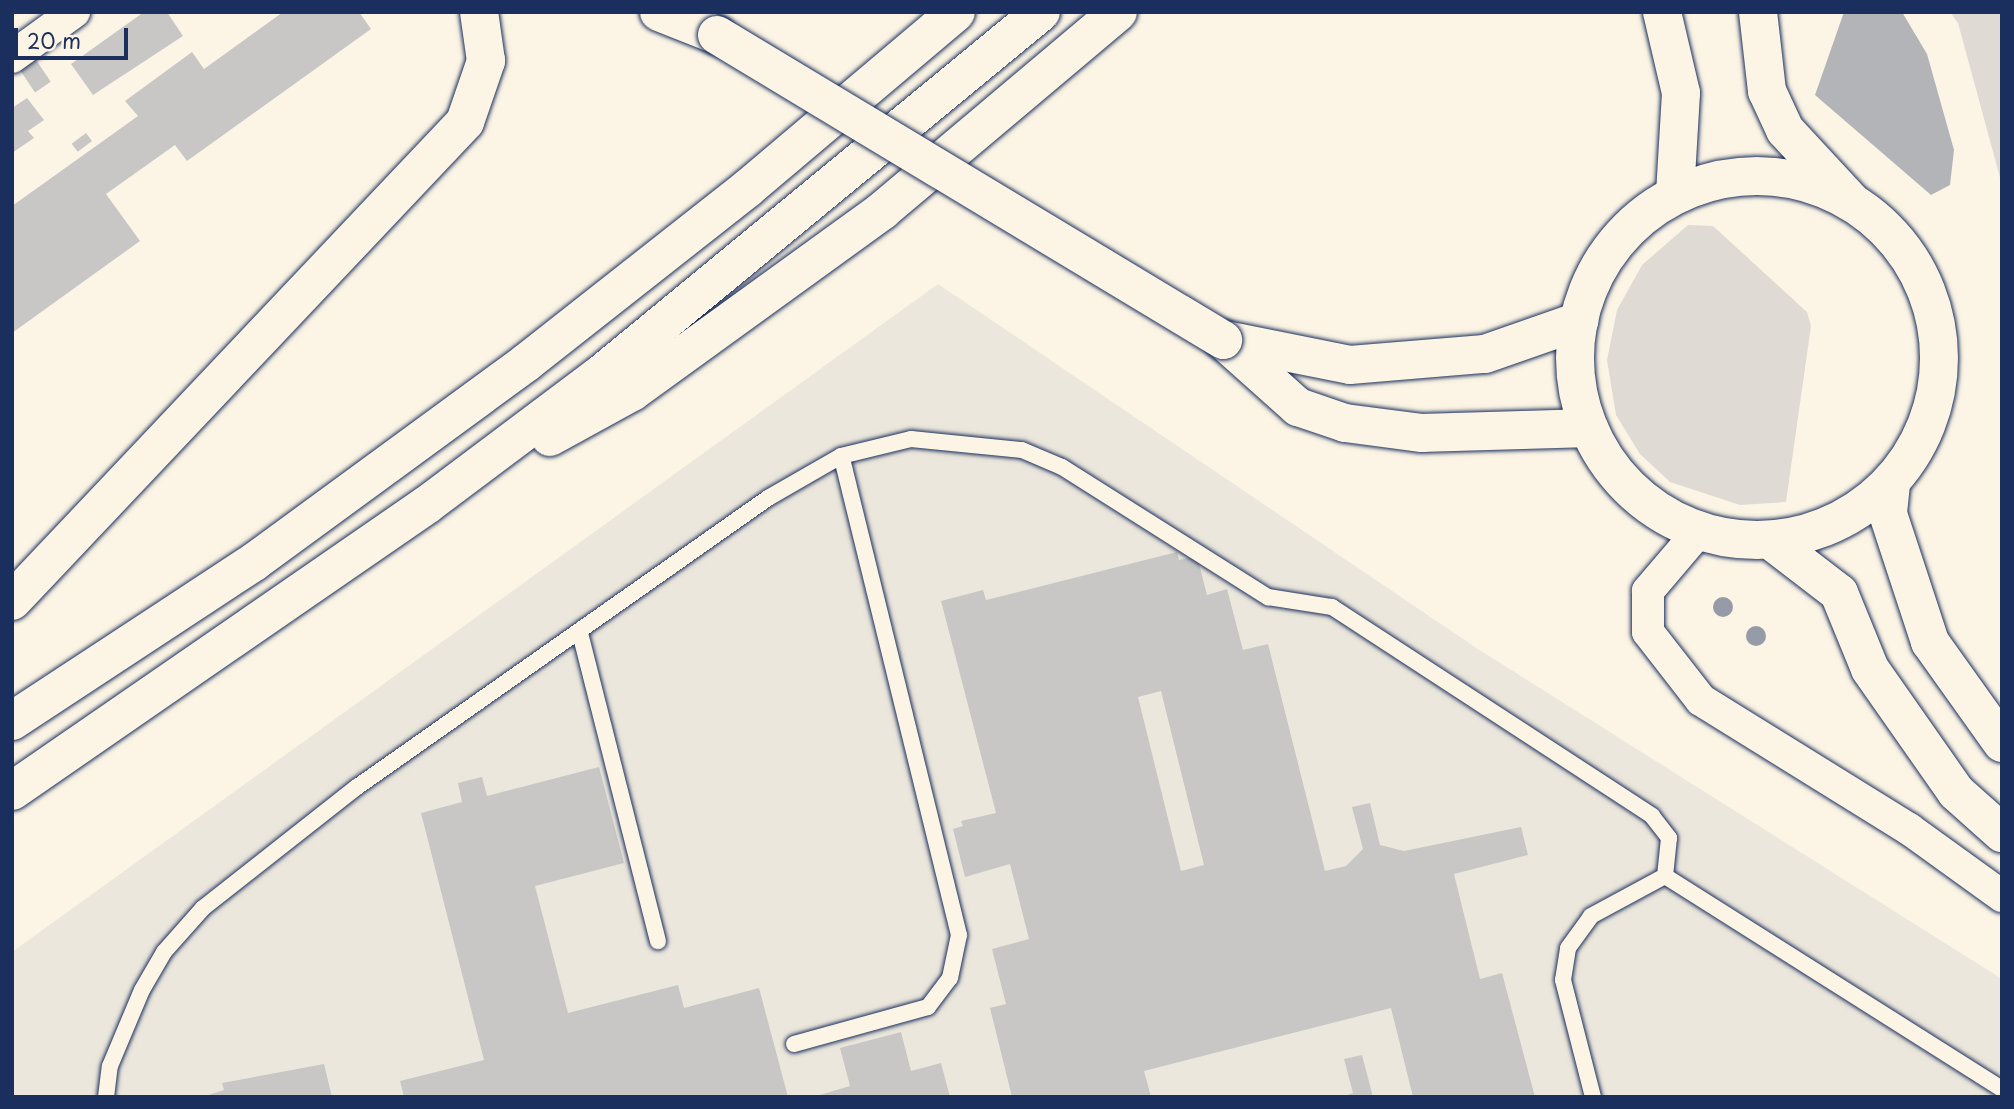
<!DOCTYPE html>
<html>
<head>
<meta charset="utf-8">
<style>
	body { margin:0 }
	#map { position:relative; width:2014px; height:1109px; overflow:hidden; background:#fcf5e5; font-family:"Playpen Sans",sans-serif }
	div>[style] { position:absolute }
	.built>* { inset:0; background:#ece7dc }
	.green>* { inset:0; background:#dfdbd4 }
	.water>* { inset:0; background:#b2b4b8 }
	.building>* { inset:0; background:#c8c7c6; transform-origin:0 0 }
	.roads { filter:drop-shadow(0 0 2px #1b2f5e) drop-shadow(0 0 2px #1b2f5e) }
	.lane>* { height:16px; margin:-8px; padding:0 8px; transform-origin:8px; border-radius:8px; background:#fcf5e5 }
	.street>* { height:32px; margin:-16px; padding:0 16px; transform-origin:16px; border-radius:16px; background:#fcf5e5 }
	.primary>* { height:38px; margin:-19px; padding:0 19px; transform-origin:19px; border-radius:19px; background:#fcf5e5 }
	.primary>.ring { margin:-19px; padding:0; box-sizing:content-box; background:none; border:38px solid #fcf5e5; border-radius:50% }
	.highway>* { height:38px; margin:-19px; padding:0 19px; transform-origin:19px; border-radius:19px; background:#fcf5e5 }
	.bridges { filter:drop-shadow(0 0 2px #1b2f5e) drop-shadow(0 0 2px #1b2f5e) }
	.primary-bridge>* { height:38px; margin:-19px; padding:0 19px; transform-origin:19px; border-radius:19px; background:#fcf5e5 }
	.trees>* { width:20px; height:20px; margin:-10px; border-radius:50%; background:#969ba8 }
	span { translate:-50% -50%; white-space:nowrap; text-align:center; line-height:1.15; -webkit-text-stroke:6px #fcf5e5; paint-order:stroke }
	.frame { position:absolute; inset:0; border:14px solid #1b2f5e; pointer-events:none }
	.scale { position:absolute; left:14px; top:28px; width:114px; height:32px; box-sizing:border-box; border:4px solid #1b2f5e; border-top:0; padding-left:9px; font-size:21px; line-height:24px; white-space:nowrap; color:#1b2f5e; -webkit-text-stroke:5px #fcf5e5; paint-order:stroke }
</style>
</head>
<body>
<div id="map">
	<div class="built">
		<i style="clip-path:polygon(938px 284px,1478px 649px,2002px 979px,2002px 1097px,12px 1097px,12px 952px)"></i>
	</div>
	<div class="green">
		<i style="clip-path:polygon(1950px 12px,2002px 12px,2002px 185px,1958px 23px)"></i>
		<i style="clip-path:polygon(1688px 225px,1713px 226px,1807px 312px,1811px 326px,1786px 502px,1740px 505px,1670px 482px,1640px 454px,1616px 415px,1607px 360px,1617px 310px,1642px 265px)"></i>
	</div>
	<div class="water">
		<i style="clip-path:polygon(1844px 12px,1902px 12px,1927px 54px,1954px 150px,1950px 185px,1931px 195px,1815px 95px)"></i>
	</div>
	<div class="building">
		<i style="clip-path:polygon(144px 12px,167px 12px,183px 36px,93px 95px,71px 64px)"></i>
		<i style="clip-path:polygon(283px 12px,359px 12px,371px 29px,187px 161px,175px 145px,106px 194px,140px 241px,12px 333px,12px 206px,138px 116px,125px 101px,192px 52px,204px 69px)"></i>
		<i style="left:34px;top:57px;width:30px;height:19px;rotate:56deg"></i>
		<i style="clip-path:polygon(27px 98px,44px 120px,28px 131px,34px 138px,12px 153px,12px 108px)"></i>
		<i style="left:86px;top:133px;width:10px;height:18px;rotate:53deg"></i>
		<i style="clip-path:polygon(evenodd,1177px 552px,1179px 560px,1197px 556px,1207px 595px,1227px 589px,1243px 650px,1268px 644px,1325px 871px,1346px 866px,1363px 849px,1352px 807px,1370px 803px,1380px 845px,1404px 851px,1521px 827px,1528px 855px,1454px 874px,1480px 979px,1502px 973px,1535px 1097px,1413px 1097px,1391px 1008px,1144px 1071px,1151px 1097px,1012px 1097px,990px 1008px,1006px 1004px,992px 949px,1029px 939px,1010px 864px,965px 877px,953px 829px,963px 826px,961px 821px,996px 813px,941px 601px,983px 590px,986px 600px,1177px 552px,1161px 691px,1204px 865px,1181px 871px,1138px 697px,1161px 691px)"></i>
		<i style="clip-path:polygon(599px 767px,624px 863px,535px 886px,568px 1013px,678px 985px,684px 1008px,759px 988px,788px 1097px,404px 1097px,400px 1081px,484px 1060px,421px 813px,462px 802px,458px 783px,482px 777px,487px 796px)"></i>
		<i style="clip-path:polygon(901px 1032px,911px 1071px,941px 1063px,950px 1097px,813px 1097px,850px 1086px,840px 1048px)"></i>
		<i style="clip-path:polygon(1362px 1055px,1373px 1097px,1342px 1097px,1353px 1093px,1344px 1059px)"></i>
		<i style="clip-path:polygon(324px 1064px,332px 1097px,202px 1097px,224px 1090px,222px 1083px)"></i>
	</div>
	<div class="roads">
		<div class="lane">
			<i style="left:580px;top:633px;width:318px;rotate:75.8deg"></i>
			<i style="left:1665px;top:876px;width:399px;rotate:32.3deg"></i>
			<i style="left:794px;top:1044px;width:139px;rotate:-15.4deg"></i>
			<i style="left:928px;top:1007px;width:36px;rotate:-53deg"></i>
			<i style="left:950px;top:978px;width:44px;rotate:-78.2deg"></i>
			<i style="left:959px;top:935px;width:493px;rotate:-103.8deg"></i>
			<i style="left:106px;top:1097px;width:31px;rotate:-83deg"></i>
			<i style="left:110px;top:1066px;width:82px;rotate:-67.2deg"></i>
			<i style="left:142px;top:990px;width:44px;rotate:-59.9deg"></i>
			<i style="left:164px;top:952px;width:59px;rotate:-48.4deg"></i>
			<i style="left:203px;top:908px;width:196px;rotate:-38.2deg"></i>
			<i style="left:357px;top:787px;width:502px;rotate:-35.11deg"></i>
			<i style="left:768px;top:498px;width:84px;rotate:-29.9deg"></i>
			<i style="left:841px;top:456px;width:72px;rotate:-13.7deg"></i>
			<i style="left:911px;top:439px;width:112px;rotate:5.7deg"></i>
			<i style="left:1022px;top:450px;width:43px;rotate:23deg"></i>
			<i style="left:1062px;top:467px;width:244px;rotate:32.3deg"></i>
			<i style="left:1268px;top:597px;width:65px;rotate:8.9deg"></i>
			<i style="left:1332px;top:607px;width:382px;rotate:33.1deg"></i>
			<i style="left:1652px;top:816px;width:28px;rotate:52deg"></i>
			<i style="left:1669px;top:838px;width:38px;rotate:96deg"></i>
			<i style="left:1593px;top:1097px;width:121px;rotate:-104.4deg"></i>
			<i style="left:1563px;top:980px;width:32px;rotate:-81deg"></i>
			<i style="left:1568px;top:948px;width:39px;rotate:-54deg"></i>
			<i style="left:1591px;top:916px;width:84px;rotate:-28.4deg"></i>
		</div>
		<div class="street">
			<i style="left:12px;top:57px;width:77px;rotate:-36deg"></i>
			<i style="left:1699px;top:531px;width:79px;rotate:130.4deg"></i>
			<i style="left:1648px;top:591px;width:41px;rotate:90deg"></i>
			<i style="left:1648px;top:632px;width:86px;rotate:52.1deg"></i>
			<i style="left:1701px;top:700px;width:245px;rotate:31.8deg"></i>
			<i style="left:1909px;top:829px;width:115px;rotate:35.8deg"></i>
		</div>
		<div class="primary">
			<i style="left:659px;top:12px;width:62px;rotate:21.6deg"></i>
			<i class="ring" style="left:1575px;top:176px;width:326px;height:326px"></i>
			<i style="left:1223px;top:340px;width:101px;rotate:41.8deg"></i>
			<i style="left:1298px;top:407px;width:50px;rotate:18.8deg"></i>
			<i style="left:1345px;top:423px;width:78px;rotate:7.4deg"></i>
			<i style="left:1422px;top:433px;width:167px;rotate:-1.7deg"></i>
			<i style="left:1225px;top:340px;width:127px;rotate:11.3deg"></i>
			<i style="left:1350px;top:365px;width:135px;rotate:-4.7deg"></i>
			<i style="left:1485px;top:354px;width:100px;rotate:-19.3deg"></i>
			<i style="left:1891px;top:484px;width:30px;rotate:96deg"></i>
			<i style="left:1888px;top:514px;width:135px;rotate:71.8deg"></i>
			<i style="left:1930px;top:642px;width:124px;rotate:54.5deg"></i>
			<i style="left:1770px;top:540px;width:87px;rotate:37.5deg"></i>
			<i style="left:1839px;top:593px;width:82px;rotate:67.8deg"></i>
			<i style="left:1870px;top:669px;width:150px;rotate:55deg"></i>
			<i style="left:1956px;top:792px;width:62px;rotate:41.7deg"></i>
		</div>
		<div class="highway">
			<i style="left:1662px;top:12px;width:83px;rotate:76.8deg"></i>
			<i style="left:1681px;top:93px;width:101px;rotate:93.4deg"></i>
			<i style="left:1758px;top:12px;width:80px;rotate:83.5deg"></i>
			<i style="left:1767px;top:91px;width:43px;rotate:65.2deg"></i>
			<i style="left:1785px;top:130px;width:96px;rotate:47.1deg"></i>
			<i style="left:550px;top:437px;width:94px;rotate:-28.8deg"></i>
			<i style="left:632px;top:392px;width:310px;rotate:-35.9deg"></i>
			<i style="left:883px;top:210px;width:307px;rotate:-40.1deg"></i>
			<i style="left:12px;top:601px;width:659px;rotate:-46.6deg"></i>
			<i style="left:465px;top:122px;width:65px;rotate:-71deg"></i>
			<i style="left:486px;top:61px;width:49px;rotate:-98.1deg"></i>
			<i style="left:12px;top:721px;width:290px;rotate:-33.3deg"></i>
			<i style="left:254px;top:562px;width:338px;rotate:-36.2deg"></i>
			<i style="left:527px;top:362px;width:281px;rotate:-38.2deg"></i>
			<i style="left:748px;top:188px;width:272px;rotate:-40.2deg"></i>
			<i style="left:12px;top:791px;width:505px;rotate:-34.6deg"></i>
			<i style="left:428px;top:504px;width:215px;rotate:-36.9deg"></i>
			<i style="left:600px;top:375px;width:571px;rotate:-39.46deg"></i>
		</div>
	</div>
	<div class="bridges">
		<div class="primary-bridge">
			<i style="left:717px;top:35px;width:591px;rotate:31.08deg"></i>
		</div>
	</div>
	<div class="trees">
		<i style="left:1723px;top:607px"></i>
		<i style="left:1756px;top:636px"></i>
	</div>
	<div class="frame"></div>
	<div class="scale">20 m</div>
</div>
</body>
</html>
